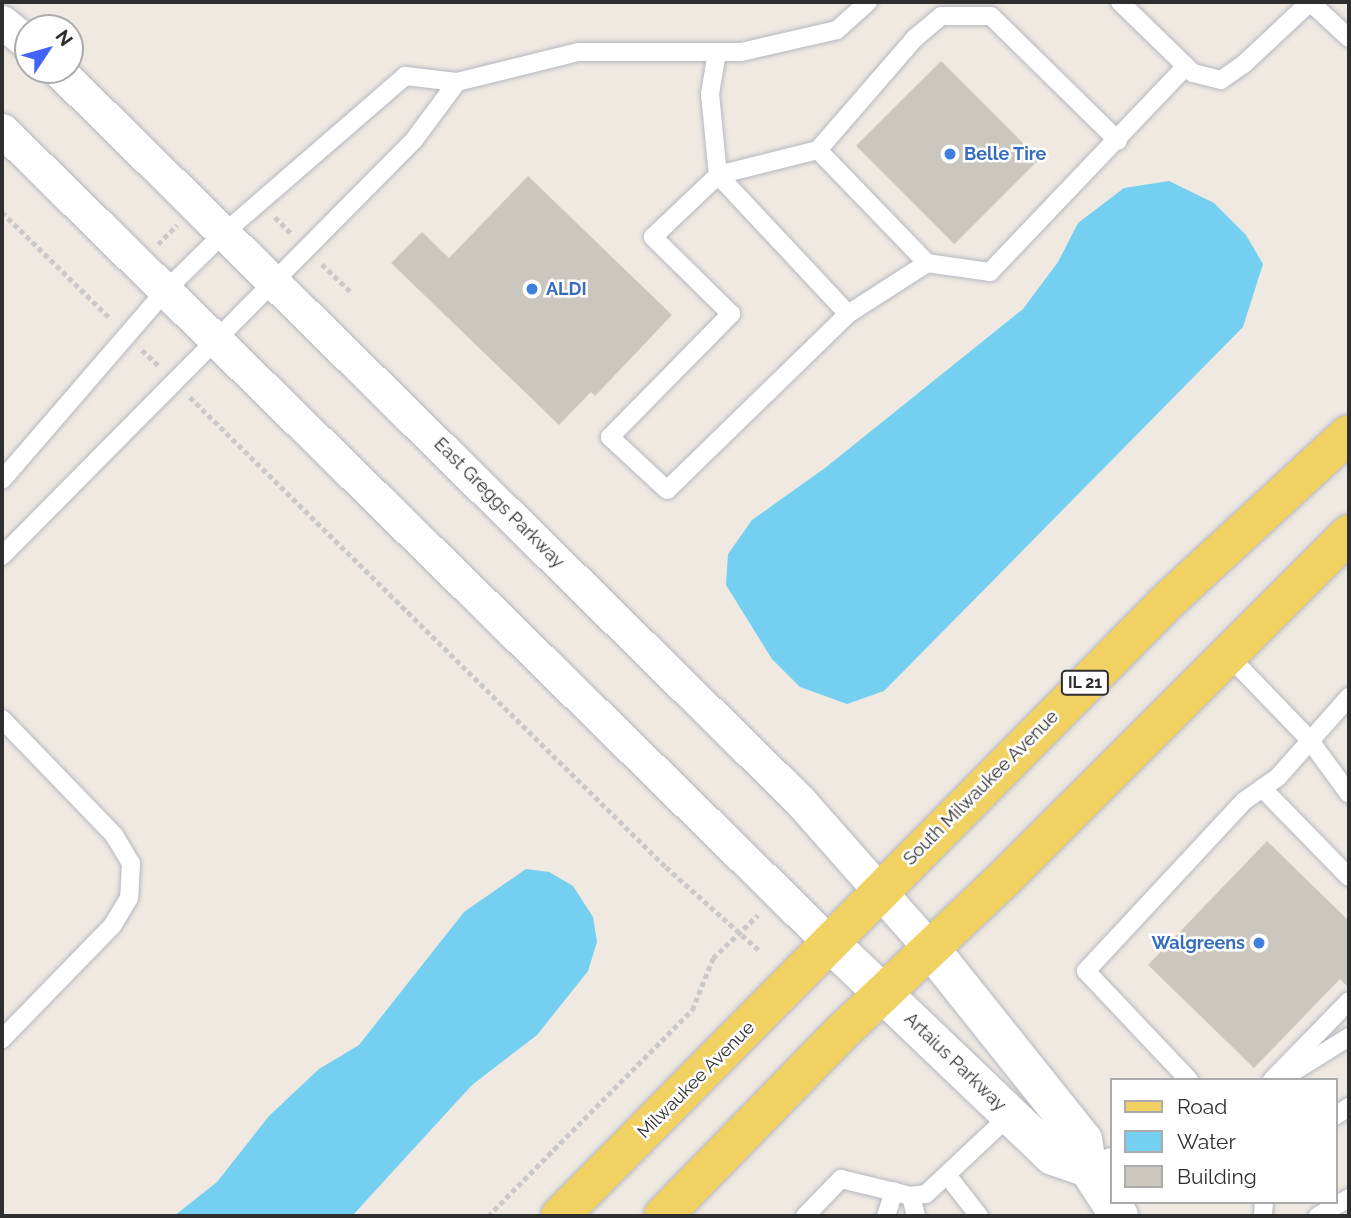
<!DOCTYPE html>
<html>
<head>
<meta charset="utf-8">
<style>
	body { margin:0 }
	#map { position:relative; width:1351px; height:1218px; overflow:hidden; background:#efe9e1; font-family:Raleway,sans-serif }
	div>[style] { position:absolute }
	.water>* { inset:0; background:#75cff0 }
	.building>* { inset:0; background:#cbc7bf; transform-origin:0 0 }
	.path>* { height:4.5px; margin-top:-2.25px; transform-origin:0; background:repeating-linear-gradient(90deg,#c9c9c9 0 5px,transparent 0 8.5px) }
	.roads { filter:drop-shadow(0 0 2px #b4b7c1) drop-shadow(0 0 2px #b4b7c1) }
	.service>* { height:18px; margin:-9px; padding:0 9px; transform-origin:9px; border-radius:9px; background:#fff }
	.minor>* { height:33px; margin:-16.5px; padding:0 16.5px; transform-origin:16.5px; border-radius:16.5px; background:#fff }
	.tertiary>* { height:38px; margin:-19px; padding:0 19px; transform-origin:19px; border-radius:19px; background:#fff }
	.primary>* { height:38px; margin:-19px; padding:0 19px; transform-origin:19px; border-radius:19px; background:#f2d163 }
	.dots>* { width:19px; height:19px; translate:-50% -50%; box-sizing:border-box; border:4px solid #fff; border-radius:50% }
	span { translate:-50% -50%; white-space:nowrap; text-align:center; line-height:1.15; -webkit-text-stroke:5px #fff; paint-order:stroke }
	.shield-label span { padding:2px 5px; background:#fff; border:2px solid; border-radius:5px; -webkit-text-stroke-width:0 }
	.shield-label { font-size:16px; color:#2e2e2e; font-weight:700 }
	.shop-label { font-size:18px; color:#366cbe; font-weight:700 }
	.left { translate:0 -50%; text-align:left }
	.right { translate:-100% -50%; text-align:right }
	.street-label { font-size:18px; color:#2e2e2e }
	.frame { position:absolute; inset:0; border:4px solid #2e2e2e; pointer-events:none }
	.legend { position:absolute; left:1110px; top:1078px; width:228px; height:126px; box-sizing:border-box; background:#fff; border:2px solid #ababab; margin:0; padding:9px 12px; list-style:none; font-size:21px; color:#2e2e2e }
	.legend li { display:flex; align-items:center; gap:14px; height:35px }
	.legend b { width:35px; border:2px solid #ababab }
	.north { position:absolute; left:14px; top:14px; width:70px; height:70px; box-sizing:border-box; background:#fff; border:2px solid #ababab; border-radius:50%; rotate:54deg; font-size:19px; font-weight:700; line-height:28px; text-align:center; color:#2e2e2e }
	.north::after { content:''; display:block; margin:auto; width:24px; height:32px; background:#4264fb; clip-path:polygon(50% 0,100% 100%,50% 72%,0 100%) }
</style>
</head>
<body>
<div id="map">
	<div class="water">
		<i style="clip-path:polygon(1169px 181px,1214px 203px,1246px 235px,1263px 264px,1243px 327px,884px 691px,847px 704px,800px 687px,772px 659px,726px 585px,728px 554px,752px 520px,825px 468px,1023px 309px,1058px 262px,1078px 223px,1124px 188px)"></i>
		<i style="clip-path:polygon(526px 869px,549px 872px,573px 886px,593px 917px,597px 942px,588px 971px,537px 1035px,472px 1085px,352px 1216px,174px 1216px,217px 1182px,269px 1116px,319px 1069px,359px 1045px,464px 912px)"></i>
	</div>
	<div class="building">
		<i style="left:941px;top:61px;width:139px;height:120px;rotate:45deg"></i>
		<i style="clip-path:polygon(528px 176px,672px 315px,595px 396px,591px 392px,559px 425px,391px 263px,422px 232px,449px 258px)"></i>
		<i style="clip-path:polygon(1267px 841px,1349px 921px,1349px 988px,1340px 979px,1254px 1068px,1148px 965px)"></i>
	</div>
	<div class="path">
		<i style="left:2px;top:212px;width:153px;rotate:44.5deg"></i>
		<i style="left:275px;top:217px;width:23px;rotate:45deg"></i>
		<i style="left:158px;top:244px;width:27px;rotate:-45deg"></i>
		<i style="left:322px;top:264px;width:39px;rotate:44deg"></i>
		<i style="left:142px;top:350px;width:23px;rotate:43deg"></i>
		<i style="left:190px;top:397px;width:669px;rotate:44.64deg"></i>
		<i style="left:666px;top:867px;width:126px;rotate:41.8deg"></i>
		<i style="left:488px;top:1216px;width:290px;rotate:-45.3deg"></i>
		<i style="left:692px;top:1010px;width:56px;rotate:-68deg"></i>
		<i style="left:713px;top:958px;width:62px;rotate:-43.7deg"></i>
	</div>
	<div class="roads">
		<div class="service">
			<i style="left:1120px;top:2px;width:102px;rotate:44.2deg"></i>
			<i style="left:1193px;top:73px;width:29px;rotate:14deg"></i>
			<i style="left:1221px;top:80px;width:29px;rotate:-35deg"></i>
			<i style="left:1245px;top:63px;width:89px;rotate:-43.2deg"></i>
			<i style="left:1310px;top:2px;width:53px;rotate:42.7deg"></i>
			<i style="left:717px;top:52px;width:43px;rotate:99.5deg"></i>
			<i style="left:710px;top:94px;width:81px;rotate:84.4deg"></i>
			<i style="left:718px;top:175px;width:190px;rotate:46.9deg"></i>
			<i style="left:848px;top:314px;width:252px;rotate:135.8deg"></i>
			<i style="left:667px;top:490px;width:78px;rotate:-137.1deg"></i>
			<i style="left:610px;top:437px;width:173px;rotate:-45.5deg"></i>
			<i style="left:731px;top:314px;width:110px;rotate:-135.4deg"></i>
			<i style="left:653px;top:237px;width:90px;rotate:-43.6deg"></i>
			<i style="left:718px;top:175px;width:103px;rotate:-14deg"></i>
			<i style="left:818px;top:150px;width:157px;rotate:46deg"></i>
			<i style="left:818px;top:150px;width:148px;rotate:-49.1deg"></i>
			<i style="left:915px;top:38px;width:34px;rotate:-40deg"></i>
			<i style="left:941px;top:16px;width:50px"></i>
			<i style="left:991px;top:16px;width:178px;rotate:44.5deg"></i>
			<i style="left:848px;top:314px;width:94px;rotate:-32.8deg"></i>
			<i style="left:927px;top:263px;width:64px;rotate:8.1deg"></i>
			<i style="left:990px;top:272px;width:284px;rotate:-46.4deg"></i>
			<i style="left:2px;top:480px;width:252px;rotate:-49.2deg"></i>
			<i style="left:167px;top:289px;width:80px;rotate:-44.5deg"></i>
			<i style="left:224px;top:233px;width:240px;rotate:-40.9deg"></i>
			<i style="left:405px;top:76px;width:52px;rotate:6.6deg"></i>
			<i style="left:457px;top:82px;width:125px;rotate:-13.9deg"></i>
			<i style="left:578px;top:52px;width:163px"></i>
			<i style="left:741px;top:52px;width:98px;rotate:-12.9deg"></i>
			<i style="left:837px;top:30px;width:42px;rotate:-42.1deg"></i>
			<i style="left:2px;top:556px;width:585px;rotate:-45.28deg"></i>
			<i style="left:414px;top:140px;width:72px;rotate:-53.4deg"></i>
			<i style="left:1226px;top:653px;width:118px;rotate:46deg"></i>
			<i style="left:1308px;top:738px;width:69px;rotate:53.8deg"></i>
			<i style="left:2px;top:719px;width:161px;rotate:46deg"></i>
			<i style="left:114px;top:835px;width:33px;rotate:59deg"></i>
			<i style="left:131px;top:863px;width:35px;rotate:93deg"></i>
			<i style="left:129px;top:898px;width:33px;rotate:121deg"></i>
			<i style="left:112px;top:926px;width:158px;rotate:134.2deg"></i>
			<i style="left:1262px;top:788px;width:124px;rotate:45.7deg"></i>
			<i style="left:1283px;top:1078px;width:78px;rotate:-31.8deg"></i>
			<i style="left:1189px;top:1080px;width:150px;rotate:-133.4deg"></i>
			<i style="left:1086px;top:971px;width:232px;rotate:-47.1deg"></i>
			<i style="left:1244px;top:801px;width:42px;rotate:-35.2deg"></i>
			<i style="left:1278px;top:777px;width:107px;rotate:-48.4deg"></i>
			<i style="left:1272px;top:1080px;width:110px;rotate:-45.7deg"></i>
			<i style="left:1335px;top:1116px;width:17px;rotate:-33deg"></i>
			<i style="left:1088px;top:1168px;width:25px;rotate:-26deg"></i>
			<i style="left:947px;top:1175px;width:52px;rotate:52deg"></i>
			<i style="left:911px;top:1196px;width:21px;rotate:76deg"></i>
			<i style="left:1263px;top:1214px;width:12px;rotate:-85deg"></i>
			<i style="left:805px;top:1216px;width:52px;rotate:-45.8deg"></i>
			<i style="left:841px;top:1179px;width:72px;rotate:13.7deg"></i>
			<i style="left:911px;top:1196px;width:15px;rotate:-8deg"></i>
			<i style="left:926px;top:1194px;width:115px;rotate:-43.2deg"></i>
			<i style="left:886px;top:1216px;width:26px;rotate:-72deg"></i>
			<i style="left:1318px;top:1216px;width:36px;rotate:-30deg"></i>
		</div>
		<div class="minor">
			<i style="left:2px;top:22px;width:33px;rotate:39deg"></i>
			<i style="left:58px;top:70px;width:1043px;rotate:44.57deg"></i>
			<i style="left:801px;top:802px;width:193px;rotate:48.6deg"></i>
			<i style="left:2px;top:130px;width:1160px;rotate:44.48deg"></i>
		</div>
		<div class="tertiary">
			<i style="left:830px;top:943px;width:308px;rotate:43.7deg"></i>
			<i style="left:1053px;top:1156px;width:37px;rotate:19deg"></i>
			<i style="left:929px;top:947px;width:247px;rotate:51.4deg"></i>
			<i style="left:1083px;top:1140px;width:28px;rotate:80deg"></i>
			<i style="left:1088px;top:1168px;width:57px;rotate:57.1deg"></i>
		</div>
		<div class="primary">
			<i style="left:560px;top:1216px;width:868px;rotate:-45.33deg"></i>
			<i style="left:1170px;top:599px;width:243px;rotate:-42.7deg"></i>
			<i style="left:663px;top:1216px;width:254px;rotate:-45.8deg"></i>
			<i style="left:840px;top:1034px;width:223px;rotate:-43.4deg"></i>
			<i style="left:1002px;top:881px;width:491px;rotate:-45deg"></i>
		</div>
	</div>
	<div class="dots">
		<i style="left:950px;top:154px;background:#3f7fe0"></i>
		<i style="left:532px;top:289px;background:#3f7fe0"></i>
		<i style="left:1259px;top:943px;background:#3f7fe0"></i>
	</div>
	<div class="shield-label">
		<span style="left:1085px;top:683px">IL 21</span>
	</div>
	<div class="shop-label">
		<span class="left" style="left:964px;top:154px">Belle Tire</span>
		<span class="left" style="left:546px;top:289px">ALDI</span>
		<span class="right" style="left:1245px;top:943px">Walgreens</span>
	</div>
	<div class="street-label">
		<span style="left:499px;top:503px;rotate:45deg">East Greggs Parkway</span>
		<span style="left:981px;top:788px;rotate:-45deg">South Milwaukee Avenue</span>
		<span style="left:955px;top:1062px;rotate:44deg">Artaius Parkway</span>
		<span style="left:696px;top:1080px;rotate:-45deg">Milwaukee Avenue</span>
	</div>
	<div class="frame"></div>
	<ul class="legend">
	<li><b style="height:9px;background:#f2d163"></b>Road</li>
	<li><b style="height:19px;background:#75cff0"></b>Water</li>
	<li><b style="height:19px;background:#cbc7bf"></b>Building</li>
	</ul>
	<div class="north">N</div>
</div>
</body>
</html>
